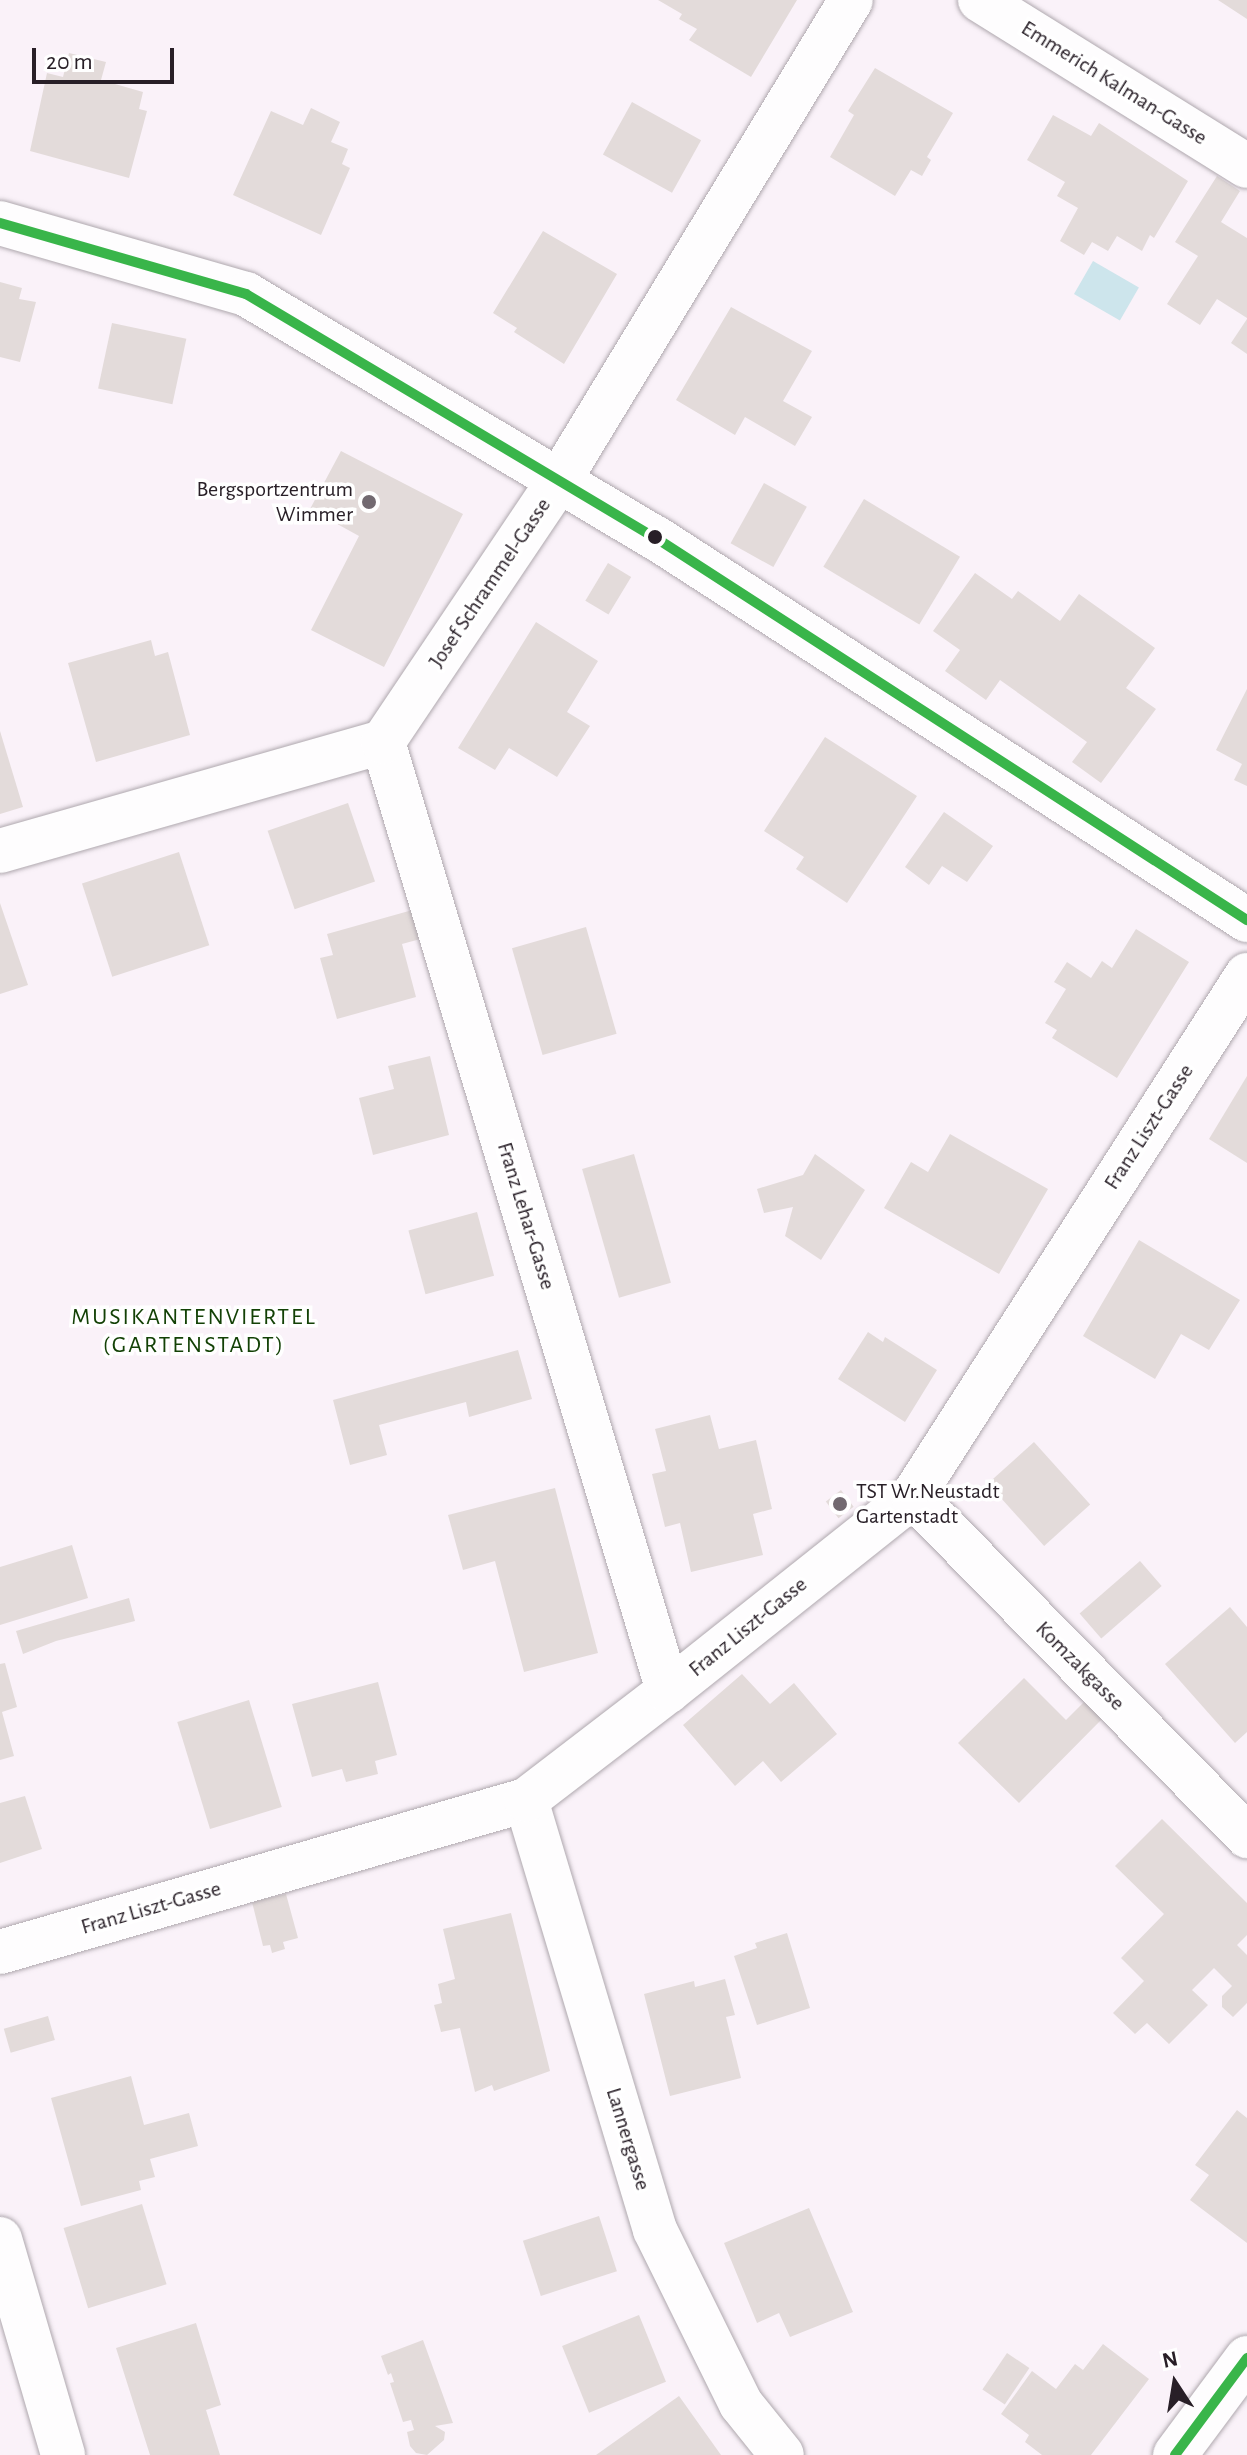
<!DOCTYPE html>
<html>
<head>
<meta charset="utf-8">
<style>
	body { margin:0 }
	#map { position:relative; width:1247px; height:2455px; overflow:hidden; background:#faf2f9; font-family:"Alegreya Sans",sans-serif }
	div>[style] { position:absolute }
	.water>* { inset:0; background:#cde5ec; transform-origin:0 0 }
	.building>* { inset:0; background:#e3dbda; transform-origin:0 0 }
	.roads { filter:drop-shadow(0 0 2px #afa8ae) drop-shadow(0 0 2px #afa8ae) }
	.minor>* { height:44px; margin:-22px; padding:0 22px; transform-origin:22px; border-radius:22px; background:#fefdfe }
	.bus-1>* { height:10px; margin:-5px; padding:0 5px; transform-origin:5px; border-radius:5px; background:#39b54a }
	.dots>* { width:22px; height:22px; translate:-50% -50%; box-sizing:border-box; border:4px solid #fff; border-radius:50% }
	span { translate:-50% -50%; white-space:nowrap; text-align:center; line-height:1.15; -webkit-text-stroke:7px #fff; paint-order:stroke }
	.street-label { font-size:22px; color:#281f27 }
	.poi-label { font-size:22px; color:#281f27 }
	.right { translate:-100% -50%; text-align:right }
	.left { translate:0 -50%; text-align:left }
	.neighbourhood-label { font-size:24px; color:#134106; letter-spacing:2px }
	.north { position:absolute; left:1135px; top:2343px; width:80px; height:80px; -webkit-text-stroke:6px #fff; paint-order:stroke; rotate:348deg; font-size:22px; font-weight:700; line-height:32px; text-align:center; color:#281f27 }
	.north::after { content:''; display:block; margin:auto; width:28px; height:36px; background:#281f27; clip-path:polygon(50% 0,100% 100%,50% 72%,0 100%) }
	.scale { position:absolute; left:32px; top:48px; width:142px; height:36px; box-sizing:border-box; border:4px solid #281f27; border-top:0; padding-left:10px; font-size:24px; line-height:28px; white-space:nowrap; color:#281f27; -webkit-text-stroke:6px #fff; paint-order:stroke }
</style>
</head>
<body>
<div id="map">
	<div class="water">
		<i style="left:1093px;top:261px;width:53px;height:38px;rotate:30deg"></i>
	</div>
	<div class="building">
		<i style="clip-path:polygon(658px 0,797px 0,751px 77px,689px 40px,697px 29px,679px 19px,682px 14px)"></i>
		<i style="clip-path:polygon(1218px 0,1247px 0,1247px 19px)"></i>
		<i style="clip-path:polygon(69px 53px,106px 62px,101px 80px,143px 92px,139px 109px,147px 111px,129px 178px,30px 151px,47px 73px,63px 77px)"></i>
		<i style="clip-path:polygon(875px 68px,953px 113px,927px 157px,931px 160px,922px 176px,911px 170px,895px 196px,830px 157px,854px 115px,848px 111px)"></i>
		<i style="left:632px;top:102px;width:79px;height:60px;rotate:29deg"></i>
		<i style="clip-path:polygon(311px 108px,340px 122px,331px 142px,348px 149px,342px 164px,350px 168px,321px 235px,233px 195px,271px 111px,303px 125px)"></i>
		<i style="clip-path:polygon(1053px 115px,1091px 136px,1099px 123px,1188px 181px,1154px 238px,1150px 235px,1142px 251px,1117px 236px,1108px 251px,1092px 242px,1084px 255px,1060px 241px,1078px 208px,1057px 196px,1065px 182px,1027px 160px)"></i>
		<i style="clip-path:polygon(1217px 176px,1240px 191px,1221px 222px,1247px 238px,1247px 318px,1217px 299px,1200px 325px,1167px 304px,1198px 256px,1175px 242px)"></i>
		<i style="clip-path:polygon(543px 231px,617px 274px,564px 364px,514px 332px,517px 328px,493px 313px)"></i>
		<i style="clip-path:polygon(0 282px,22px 288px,19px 299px,36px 302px,20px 362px,0 357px)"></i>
		<i style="clip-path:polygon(731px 307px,812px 351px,783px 401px,812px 417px,795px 446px,745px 417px,735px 435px,676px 400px)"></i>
		<i style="clip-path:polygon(1247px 319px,1247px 354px,1231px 343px)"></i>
		<i style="left:112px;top:323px;width:76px;height:67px;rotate:12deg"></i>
		<i style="clip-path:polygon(341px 451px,463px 514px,384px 667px,311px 630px,359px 536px,310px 509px)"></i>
		<i style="left:764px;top:483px;width:49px;height:69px;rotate:29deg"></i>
		<i style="left:864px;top:499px;width:112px;height:79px;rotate:31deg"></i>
		<i style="left:608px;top:563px;width:27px;height:44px;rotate:31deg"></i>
		<i style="clip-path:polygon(975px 573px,1012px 599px,1018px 591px,1060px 621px,1079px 594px,1155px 648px,1126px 688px,1156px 709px,1101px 783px,1072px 762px,1087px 742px,1000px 680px,986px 700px,945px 671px,960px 650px,933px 631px)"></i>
		<i style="clip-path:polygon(536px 622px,598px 661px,567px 712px,590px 726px,557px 777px,509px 748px,495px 770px,458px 748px)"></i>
		<i style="clip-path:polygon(151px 640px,155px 656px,168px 652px,190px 735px,96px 762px,68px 663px)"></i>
		<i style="clip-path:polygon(1247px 689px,1247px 786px,1234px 780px,1242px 764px,1216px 750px)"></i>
		<i style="clip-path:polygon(0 731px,23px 807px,0 814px)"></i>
		<i style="clip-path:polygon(825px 737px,917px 796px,847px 903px,796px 869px,804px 857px,764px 831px)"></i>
		<i style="left:348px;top:803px;width:83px;height:85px;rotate:71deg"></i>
		<i style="clip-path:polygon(944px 812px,993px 846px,967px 882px,942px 866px,929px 885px,905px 867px)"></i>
		<i style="left:179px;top:852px;width:98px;height:102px;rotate:72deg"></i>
		<i style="clip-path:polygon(0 903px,28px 985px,0 994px)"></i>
		<i style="clip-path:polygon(416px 909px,424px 938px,402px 944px,416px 997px,337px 1019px,320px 958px,333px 955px,327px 934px)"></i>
		<i style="left:586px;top:927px;width:111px;height:77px;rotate:74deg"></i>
		<i style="clip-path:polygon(1136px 929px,1189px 962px,1117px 1078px,1052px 1038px,1057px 1030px,1045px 1023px,1066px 989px,1054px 982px,1067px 962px,1091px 978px,1102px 961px,1112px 968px)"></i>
		<i style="clip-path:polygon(430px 1056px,449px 1135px,373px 1155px,359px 1098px,394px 1089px,388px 1066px)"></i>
		<i style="clip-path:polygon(1247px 1076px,1247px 1163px,1209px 1139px)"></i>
		<i style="clip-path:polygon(950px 1134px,1048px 1189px,999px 1274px,884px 1208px,911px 1162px,928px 1172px)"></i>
		<i style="left:634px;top:1154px;width:134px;height:54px;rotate:74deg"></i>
		<i style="clip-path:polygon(815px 1154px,865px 1190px,821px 1260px,785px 1236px,793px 1207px,764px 1213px,757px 1189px,803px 1175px)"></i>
		<i style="left:477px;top:1212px;width:66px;height:71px;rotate:75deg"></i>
		<i style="clip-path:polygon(1139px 1240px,1240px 1300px,1209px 1350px,1181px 1334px,1155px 1379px,1083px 1336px)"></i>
		<i style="clip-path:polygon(868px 1332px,883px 1342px,885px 1337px,937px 1370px,905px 1422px,838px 1379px)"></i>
		<i style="clip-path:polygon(518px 1350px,532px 1399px,469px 1417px,466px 1402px,379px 1425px,387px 1455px,350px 1465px,333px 1400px)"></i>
		<i style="clip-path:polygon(710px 1415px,719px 1449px,756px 1440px,772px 1509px,753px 1514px,763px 1555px,691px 1572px,680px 1523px,665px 1527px,652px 1474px,666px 1471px,655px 1429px)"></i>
		<i style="left:1034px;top:1442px;width:84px;height:62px;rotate:48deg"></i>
		<i style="clip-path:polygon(555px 1488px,598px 1653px,524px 1672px,495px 1561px,463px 1570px,448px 1515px)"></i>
		<i style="left:841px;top:1490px;width:21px;height:19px;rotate:53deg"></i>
		<i style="clip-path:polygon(72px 1545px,88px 1598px,0 1625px,0 1567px)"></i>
		<i style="left:1140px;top:1561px;width:33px;height:80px;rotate:49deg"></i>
		<i style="clip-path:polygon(129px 1598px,135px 1621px,56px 1641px,23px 1654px,16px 1631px)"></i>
		<i style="clip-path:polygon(1230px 1607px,1247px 1627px,1247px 1732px,1235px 1743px,1165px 1664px)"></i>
		<i style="clip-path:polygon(5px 1663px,17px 1707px,2px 1712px,14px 1756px,0 1760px,0 1664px)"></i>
		<i style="clip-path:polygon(742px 1674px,770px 1704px,794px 1683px,837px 1734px,781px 1782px,763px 1761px,735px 1786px,683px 1725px)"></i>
		<i style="clip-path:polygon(1024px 1678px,1066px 1720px,1084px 1702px,1102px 1719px,1019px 1803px,958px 1743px)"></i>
		<i style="clip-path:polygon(378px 1682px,397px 1755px,375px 1761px,378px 1774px,346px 1782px,342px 1769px,312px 1777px,292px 1704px)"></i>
		<i style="left:249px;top:1700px;width:112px;height:75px;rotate:73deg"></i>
		<i style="clip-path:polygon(25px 1796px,42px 1849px,0 1863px,0 1803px)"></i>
		<i style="clip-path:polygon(1162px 1819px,1247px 1903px,1247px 1935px,1237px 1945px,1247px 1955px,1247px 2003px,1233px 2017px,1222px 2007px,1222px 1996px,1232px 1986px,1214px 1968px,1192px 1990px,1208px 2005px,1169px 2044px,1147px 2023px,1135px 2034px,1113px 2013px,1144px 1981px,1121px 1958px,1164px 1914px,1115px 1866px)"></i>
		<i style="clip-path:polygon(286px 1894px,298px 1938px,283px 1942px,285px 1949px,272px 1953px,270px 1945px,263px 1946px,252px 1902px)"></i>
		<i style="clip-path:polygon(511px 1913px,550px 2071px,494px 2091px,492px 2085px,475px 2092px,460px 2028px,441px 2032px,434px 2005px,442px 2003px,438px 1984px,455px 1979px,443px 1929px)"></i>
		<i style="clip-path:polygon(787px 1933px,810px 2008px,757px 2025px,734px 1956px,757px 1948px,755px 1943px)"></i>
		<i style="clip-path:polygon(725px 1979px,735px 2015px,726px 2017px,741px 2078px,670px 2096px,644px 1994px,694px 1981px,695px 1987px)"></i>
		<i style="left:48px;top:2016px;width:25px;height:46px;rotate:74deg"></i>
		<i style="clip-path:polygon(131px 2076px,144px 2125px,189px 2113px,198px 2146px,150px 2159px,155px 2177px,139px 2181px,141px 2190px,81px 2206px,51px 2098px)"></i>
		<i style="clip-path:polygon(1237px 2110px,1247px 2118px,1247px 2243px,1190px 2200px,1209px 2175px,1195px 2165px)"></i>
		<i style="left:142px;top:2204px;width:84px;height:82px;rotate:73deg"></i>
		<i style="clip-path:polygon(809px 2208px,853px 2312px,790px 2337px,779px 2313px,757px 2323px,724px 2243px)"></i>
		<i style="left:599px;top:2216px;width:58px;height:80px;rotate:72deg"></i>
		<i style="left:639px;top:2315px;width:72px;height:83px;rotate:68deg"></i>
		<i style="clip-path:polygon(196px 2323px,221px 2405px,206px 2410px,220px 2455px,150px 2455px,116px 2348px)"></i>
		<i style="clip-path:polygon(423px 2340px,453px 2423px,435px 2426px,445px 2432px,444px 2440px,427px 2455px,416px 2453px,410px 2446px,407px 2432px,414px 2430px,411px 2420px,403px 2422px,390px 2383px,394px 2382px,391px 2373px,388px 2375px,381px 2356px)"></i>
		<i style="clip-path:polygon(1103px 2344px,1149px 2379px,1091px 2455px,1042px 2455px,1025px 2442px,1029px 2435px,1001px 2414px,1032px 2371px,1056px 2389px,1075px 2364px,1083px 2370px)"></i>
		<i style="left:1007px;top:2353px;width:27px;height:44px;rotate:34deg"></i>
		<i style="clip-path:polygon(679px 2396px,721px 2455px,596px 2455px)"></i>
	</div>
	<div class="roads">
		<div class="minor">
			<i style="left:980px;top:0;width:314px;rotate:31.9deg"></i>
			<i style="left:0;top:223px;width:256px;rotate:16.1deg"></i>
			<i style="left:246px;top:294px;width:477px;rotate:30.8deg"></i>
			<i style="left:656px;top:538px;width:704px;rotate:32.88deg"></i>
			<i style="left:383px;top:742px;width:991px;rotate:73.28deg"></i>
			<i style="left:0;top:851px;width:398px;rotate:-15.9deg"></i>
			<i style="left:383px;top:742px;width:317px;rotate:-56.1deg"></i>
			<i style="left:560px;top:479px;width:560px;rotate:-58.72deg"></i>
			<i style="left:913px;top:1496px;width:477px;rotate:45.5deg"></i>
			<i style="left:526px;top:1800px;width:449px;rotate:73.3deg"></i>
			<i style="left:655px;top:2230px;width:194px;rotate:63.7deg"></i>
			<i style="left:741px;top:2404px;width:65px;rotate:51.2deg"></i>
			<i style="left:0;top:1952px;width:548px;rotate:-16.12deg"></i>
			<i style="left:526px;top:1800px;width:179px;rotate:-37.5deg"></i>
			<i style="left:668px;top:1691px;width:313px;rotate:-38.5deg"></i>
			<i style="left:913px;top:1496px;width:619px;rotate:-57.34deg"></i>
			<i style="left:0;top:2239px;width:225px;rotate:73.7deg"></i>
			<i style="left:1175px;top:2455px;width:121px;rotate:-53.4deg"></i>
		</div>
	</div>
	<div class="bus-1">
		<i style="left:0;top:223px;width:256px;rotate:16.1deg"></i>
		<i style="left:246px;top:294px;width:477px;rotate:30.8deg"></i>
		<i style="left:656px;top:538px;width:704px;rotate:32.88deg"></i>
		<i style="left:1175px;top:2455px;width:121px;rotate:-53.4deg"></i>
	</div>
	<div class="dots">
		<i style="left:369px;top:502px;background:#726970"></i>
		<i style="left:655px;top:537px;background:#281f27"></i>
		<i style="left:840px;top:1504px;background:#726970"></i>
	</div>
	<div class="street-label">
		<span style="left:1114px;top:83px;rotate:32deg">Emmerich Kalman-Gasse</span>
		<span style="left:490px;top:583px;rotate:-56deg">Josef Schrammel-Gasse</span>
		<span style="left:1149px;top:1127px;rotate:-57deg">Franz Liszt-Gasse</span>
		<span style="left:526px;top:1216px;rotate:73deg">Franz Lehar-Gasse</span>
		<span style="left:748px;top:1627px;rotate:-39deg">Franz Liszt-Gasse</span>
		<span style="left:1080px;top:1666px;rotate:45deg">Komzakgasse</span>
		<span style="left:151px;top:1908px;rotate:-16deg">Franz Liszt-Gasse</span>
		<span style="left:628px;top:2139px;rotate:73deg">Lannergasse</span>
	</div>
	<div class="poi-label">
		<span class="right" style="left:353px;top:502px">Bergsportzentrum<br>Wimmer</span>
		<span class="left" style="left:856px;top:1504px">TST Wr.Neustadt<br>Gartenstadt</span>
	</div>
	<div class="neighbourhood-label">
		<span style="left:194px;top:1332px">MUSIKANTENVIERTEL<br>(GARTENSTADT)</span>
	</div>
	<div class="north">N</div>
	<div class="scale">20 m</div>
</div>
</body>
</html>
